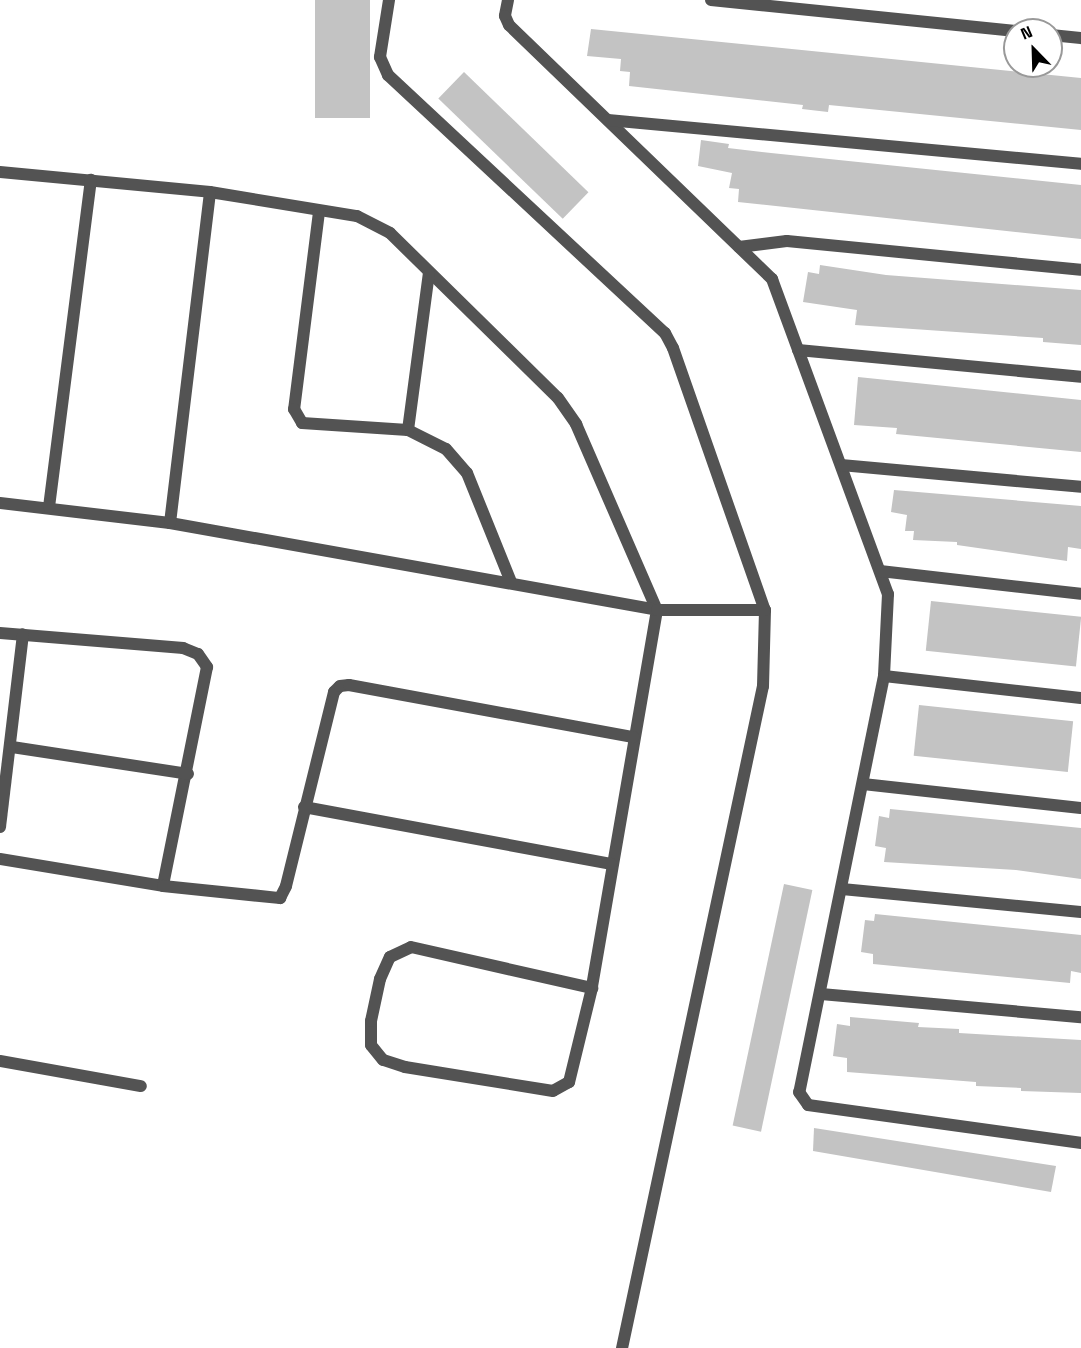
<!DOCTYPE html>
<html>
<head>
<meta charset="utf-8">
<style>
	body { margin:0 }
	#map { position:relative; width:1081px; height:1348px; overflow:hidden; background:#fff; font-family:"Space Grotesk",sans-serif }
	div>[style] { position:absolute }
	.building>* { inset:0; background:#c3c3c3; transform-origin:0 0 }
	.street>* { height:12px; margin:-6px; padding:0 6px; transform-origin:6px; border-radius:6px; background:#535353 }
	span { translate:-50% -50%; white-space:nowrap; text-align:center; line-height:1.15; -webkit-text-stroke:6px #fff; paint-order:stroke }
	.north { position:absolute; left:1003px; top:18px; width:60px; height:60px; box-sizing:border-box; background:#fff; border:2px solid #999; border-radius:50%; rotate:337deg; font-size:16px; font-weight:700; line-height:24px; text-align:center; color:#000 }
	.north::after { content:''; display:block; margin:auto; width:21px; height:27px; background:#000; clip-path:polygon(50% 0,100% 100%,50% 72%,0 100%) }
</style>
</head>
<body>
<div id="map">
	<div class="building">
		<i style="left:315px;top:0;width:55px;height:118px"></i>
		<i style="clip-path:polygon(591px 29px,1081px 78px,1081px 130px,829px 105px,828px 112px,802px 109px,803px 105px,629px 86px,630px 72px,620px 71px,621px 59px,587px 56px)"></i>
		<i style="left:464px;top:72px;width:173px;height:37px;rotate:44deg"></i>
		<i style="clip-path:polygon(701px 140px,729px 144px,728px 148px,771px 153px,1081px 185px,1081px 239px,738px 202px,739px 189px,729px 188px,732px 173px,698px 166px)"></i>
		<i style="clip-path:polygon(820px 265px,886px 275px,1081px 290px,1081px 345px,1043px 342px,1043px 338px,855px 325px,857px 310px,803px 302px,808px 272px,819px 274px)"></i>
		<i style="clip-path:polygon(858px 377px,1081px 400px,1081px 452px,896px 434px,897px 428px,854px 425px)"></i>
		<i style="clip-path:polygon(894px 490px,1081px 506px,1081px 549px,1068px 547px,1067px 561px,957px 545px,957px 542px,913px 540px,914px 531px,905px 531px,907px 515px,891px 512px)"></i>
		<i style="left:931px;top:601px;width:151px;height:50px;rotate:6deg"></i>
		<i style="left:919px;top:705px;width:155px;height:51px;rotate:6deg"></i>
		<i style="clip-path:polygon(890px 809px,1081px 828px,1081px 879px,1016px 870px,884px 862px,886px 848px,875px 846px,879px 816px,889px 818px)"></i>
		<i style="left:784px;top:884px;width:29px;height:247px;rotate:12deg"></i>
		<i style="clip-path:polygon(875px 914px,1081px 935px,1081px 973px,1071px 971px,1070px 983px,873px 964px,873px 954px,861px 952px,865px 920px,874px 921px)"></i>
		<i style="clip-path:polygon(850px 1017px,919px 1023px,918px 1027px,959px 1029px,959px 1033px,1081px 1040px,1081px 1093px,1021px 1091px,1021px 1088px,976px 1086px,976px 1082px,847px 1072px,847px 1058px,833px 1056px,837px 1024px,850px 1026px)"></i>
		<i style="clip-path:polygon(814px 1128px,1056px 1166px,1051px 1192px,813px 1151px)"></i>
	</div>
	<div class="street">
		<i style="left:389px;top:0;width:58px;rotate:99deg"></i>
		<i style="left:380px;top:57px;width:20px;rotate:66deg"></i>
		<i style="left:388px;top:75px;width:379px;rotate:43deg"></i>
		<i style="left:665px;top:333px;width:17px;rotate:62deg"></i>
		<i style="left:673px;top:348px;width:278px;rotate:70.7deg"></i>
		<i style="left:765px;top:610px;width:76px;rotate:91.5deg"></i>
		<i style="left:763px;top:686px;width:677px;rotate:102.02deg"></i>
		<i style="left:508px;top:0;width:16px;rotate:101deg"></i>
		<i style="left:505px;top:16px;width:10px;rotate:66deg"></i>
		<i style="left:509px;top:25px;width:366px;rotate:44deg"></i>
		<i style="left:772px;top:279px;width:336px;rotate:69.8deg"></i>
		<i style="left:888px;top:594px;width:82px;rotate:92.8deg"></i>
		<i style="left:884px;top:676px;width:425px;rotate:101.5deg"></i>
		<i style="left:799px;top:1092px;width:16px;rotate:55deg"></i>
		<i style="left:808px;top:1105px;width:276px;rotate:7.9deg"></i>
		<i style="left:711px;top:0;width:306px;rotate:5.8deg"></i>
		<i style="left:1051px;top:35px;width:30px;rotate:6deg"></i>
		<i style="left:608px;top:120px;width:475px;rotate:5.3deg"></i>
		<i style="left:0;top:172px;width:211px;rotate:5.4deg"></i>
		<i style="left:210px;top:192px;width:149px;rotate:9.3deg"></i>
		<i style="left:357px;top:216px;width:37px;rotate:27deg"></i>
		<i style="left:390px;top:233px;width:235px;rotate:44.5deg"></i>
		<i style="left:558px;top:398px;width:32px;rotate:55deg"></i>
		<i style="left:576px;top:424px;width:203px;rotate:66.5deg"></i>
		<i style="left:657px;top:610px;width:384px;rotate:99.8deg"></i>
		<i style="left:592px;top:988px;width:97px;rotate:103.7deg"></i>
		<i style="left:569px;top:1082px;width:18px;rotate:151deg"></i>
		<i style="left:553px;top:1091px;width:150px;rotate:-170.8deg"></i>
		<i style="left:405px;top:1067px;width:23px;rotate:-162deg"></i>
		<i style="left:383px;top:1060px;width:19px;rotate:-129deg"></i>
		<i style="left:371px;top:1045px;width:24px;rotate:-90deg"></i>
		<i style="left:371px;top:1021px;width:43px;rotate:-77.9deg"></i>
		<i style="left:380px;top:979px;width:24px;rotate:-66deg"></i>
		<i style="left:390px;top:957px;width:23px;rotate:-25deg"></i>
		<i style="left:411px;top:947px;width:186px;rotate:12.8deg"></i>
		<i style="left:319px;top:212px;width:199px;rotate:97.2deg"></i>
		<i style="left:294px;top:409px;width:16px;rotate:60deg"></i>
		<i style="left:302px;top:423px;width:106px;rotate:3.8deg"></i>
		<i style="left:408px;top:430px;width:42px;rotate:26.6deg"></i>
		<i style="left:446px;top:449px;width:32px;rotate:49deg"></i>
		<i style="left:467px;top:473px;width:118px;rotate:68deg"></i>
		<i style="left:739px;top:247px;width:48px;rotate:-7.1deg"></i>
		<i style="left:787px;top:241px;width:295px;rotate:5.6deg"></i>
		<i style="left:798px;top:350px;width:284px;rotate:5.4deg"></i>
		<i style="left:408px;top:430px;width:158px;rotate:-82.4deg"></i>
		<i style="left:841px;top:465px;width:241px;rotate:5.2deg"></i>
		<i style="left:0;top:503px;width:171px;rotate:6.7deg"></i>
		<i style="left:170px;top:523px;width:495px;rotate:10.1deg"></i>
		<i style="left:657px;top:610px;width:108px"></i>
		<i style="left:49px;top:507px;width:330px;rotate:-82.7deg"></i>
		<i style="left:170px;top:523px;width:333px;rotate:-83.1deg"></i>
		<i style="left:880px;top:571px;width:202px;rotate:6.5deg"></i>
		<i style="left:0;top:633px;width:184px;rotate:4.7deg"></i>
		<i style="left:183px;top:648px;width:16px;rotate:22deg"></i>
		<i style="left:198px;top:654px;width:16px;rotate:55deg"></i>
		<i style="left:207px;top:667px;width:223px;rotate:101.4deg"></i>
		<i style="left:884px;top:676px;width:198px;rotate:6.4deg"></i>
		<i style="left:12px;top:747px;width:178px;rotate:8.7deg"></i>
		<i style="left:863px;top:784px;width:219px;rotate:6.3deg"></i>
		<i style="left:304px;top:807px;width:312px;rotate:10.5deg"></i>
		<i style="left:0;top:827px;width:194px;rotate:-83.2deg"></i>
		<i style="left:0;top:859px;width:165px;rotate:9.4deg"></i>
		<i style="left:163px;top:886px;width:118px;rotate:5.9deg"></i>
		<i style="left:280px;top:898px;width:13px;rotate:-63deg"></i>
		<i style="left:286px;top:886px;width:200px;rotate:-76.1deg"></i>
		<i style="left:334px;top:692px;width:8px;rotate:-45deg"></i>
		<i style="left:340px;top:686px;width:9px;rotate:-6deg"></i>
		<i style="left:349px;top:685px;width:289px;rotate:10.4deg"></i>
		<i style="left:842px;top:889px;width:240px;rotate:5.5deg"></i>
		<i style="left:821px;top:994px;width:261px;rotate:5.1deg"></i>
		<i style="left:0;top:1061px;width:143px;rotate:10.1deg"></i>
	</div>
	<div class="north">N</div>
</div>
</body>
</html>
